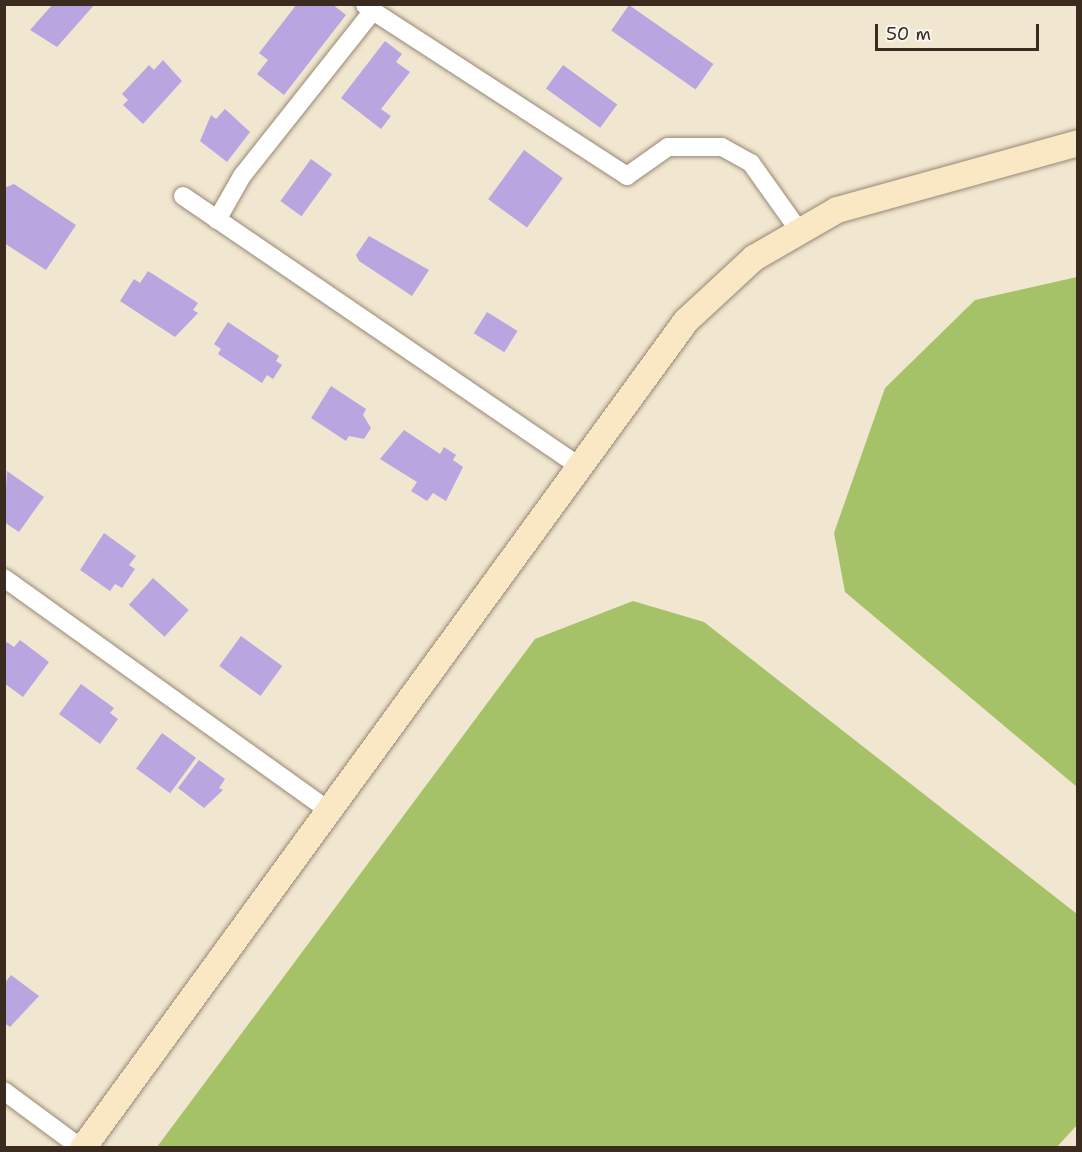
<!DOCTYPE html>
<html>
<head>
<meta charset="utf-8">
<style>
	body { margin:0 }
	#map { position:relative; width:1082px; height:1152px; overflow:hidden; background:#f1e6cf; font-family:"Shantell Sans",sans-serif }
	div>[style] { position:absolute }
	.green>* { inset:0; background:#a6c268 }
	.building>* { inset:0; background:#b9a6e1; transform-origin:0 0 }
	.roads { filter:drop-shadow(0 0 2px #968876) drop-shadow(0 0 2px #968876) }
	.street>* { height:18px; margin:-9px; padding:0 9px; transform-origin:9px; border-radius:9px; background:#fff }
	.secondary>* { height:26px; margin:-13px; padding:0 13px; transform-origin:13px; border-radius:13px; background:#fae7c3 }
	span { translate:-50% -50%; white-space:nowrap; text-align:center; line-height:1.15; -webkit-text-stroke:6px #f6f6f2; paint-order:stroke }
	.frame { position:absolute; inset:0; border:6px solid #3b2a1e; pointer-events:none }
	.scale { position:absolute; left:875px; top:24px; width:164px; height:27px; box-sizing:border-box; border:3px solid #3b2a1e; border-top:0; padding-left:8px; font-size:18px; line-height:21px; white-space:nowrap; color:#3b2a1e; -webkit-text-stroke:4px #f6f6f2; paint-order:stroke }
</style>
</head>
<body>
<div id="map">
	<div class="green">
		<i style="clip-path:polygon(1077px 277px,1078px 277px,1077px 787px,845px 592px,834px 533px,885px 388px,975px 300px)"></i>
		<i style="clip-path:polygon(633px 601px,704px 622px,1077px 914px,1077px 1125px,1056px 1148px,157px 1147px,535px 639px)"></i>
	</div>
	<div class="building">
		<i style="clip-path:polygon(53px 4px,95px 4px,57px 47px,30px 30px)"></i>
		<i style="clip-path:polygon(297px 4px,332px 4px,346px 15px,284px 95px,257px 74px,268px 60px,259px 53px)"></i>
		<i style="left:629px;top:5px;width:103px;height:31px;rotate:35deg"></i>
		<i style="clip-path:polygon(385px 41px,402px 54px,396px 62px,410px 72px,381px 109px,391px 116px,381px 129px,341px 98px)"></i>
		<i style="clip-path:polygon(163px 60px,182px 81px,143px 124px,123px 105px,128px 100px,122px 94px,149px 65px,154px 70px)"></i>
		<i style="left:563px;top:65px;width:67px;height:29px;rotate:36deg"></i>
		<i style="clip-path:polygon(225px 109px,250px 132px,227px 162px,200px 141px,211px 115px,216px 119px)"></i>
		<i style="left:524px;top:150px;width:48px;height:61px;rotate:36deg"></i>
		<i style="left:311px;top:159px;width:26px;height:52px;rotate:36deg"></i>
		<i style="clip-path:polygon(14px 184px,76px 225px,46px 270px,4px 243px,4px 188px)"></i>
		<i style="clip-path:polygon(369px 236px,429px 270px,412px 296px,359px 261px,356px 255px)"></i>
		<i style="clip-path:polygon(148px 271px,198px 303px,193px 310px,198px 313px,175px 337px,120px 301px,134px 279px,140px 283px)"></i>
		<i style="left:487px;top:312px;width:36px;height:25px;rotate:32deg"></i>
		<i style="clip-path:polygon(228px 322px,279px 356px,276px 361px,282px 365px,273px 379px,267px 375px,262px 383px,218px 354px,221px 349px,214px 344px)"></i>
		<i style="clip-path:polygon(331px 386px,366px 409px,363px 415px,371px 428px,364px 439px,349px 436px,346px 441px,311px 418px)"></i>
		<i style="clip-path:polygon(404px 430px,440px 454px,444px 447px,456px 455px,453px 460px,463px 467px,446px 501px,433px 493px,427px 501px,411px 491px,417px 482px,380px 459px)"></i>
		<i style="clip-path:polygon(7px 471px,44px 497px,19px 532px,4px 522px)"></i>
		<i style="clip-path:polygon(104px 533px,136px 556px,129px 565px,135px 569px,122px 588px,115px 584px,110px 591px,80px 570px)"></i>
		<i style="left:153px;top:578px;width:48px;height:36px;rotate:42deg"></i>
		<i style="left:241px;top:636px;width:51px;height:37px;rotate:36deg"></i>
		<i style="clip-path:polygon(20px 640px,49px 662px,23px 697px,4px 683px,4px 646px,7px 642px,14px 647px)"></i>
		<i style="clip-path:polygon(81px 684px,114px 708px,110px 713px,118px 719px,100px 744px,59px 714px)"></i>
		<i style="left:162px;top:733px;width:42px;height:44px;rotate:36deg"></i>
		<i style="clip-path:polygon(199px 760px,225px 779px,219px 788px,223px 790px,204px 808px,178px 788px)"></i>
		<i style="clip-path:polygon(11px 975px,39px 996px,10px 1027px,4px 1023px,4px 984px)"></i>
	</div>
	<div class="roads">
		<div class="street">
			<i style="left:373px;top:11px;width:303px;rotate:33deg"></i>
			<i style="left:627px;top:176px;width:50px;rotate:-35.3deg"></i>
			<i style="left:668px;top:147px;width:54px"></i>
			<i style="left:722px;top:147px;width:33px;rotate:29deg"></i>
			<i style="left:751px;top:163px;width:85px;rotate:54.6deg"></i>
			<i style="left:183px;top:196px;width:477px;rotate:34.3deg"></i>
			<i style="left:217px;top:220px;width:51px;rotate:-60.4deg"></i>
			<i style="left:242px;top:176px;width:211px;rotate:-51.6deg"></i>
			<i style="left:373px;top:11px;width:10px;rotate:-143deg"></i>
			<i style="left:4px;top:578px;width:397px;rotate:35.6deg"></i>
			<i style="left:4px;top:1091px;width:96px;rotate:36.5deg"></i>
		</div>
		<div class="secondary">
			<i style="left:83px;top:1148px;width:1023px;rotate:-53.9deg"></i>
			<i style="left:686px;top:321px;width:93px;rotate:-42.8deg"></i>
			<i style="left:754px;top:258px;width:96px;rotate:-30deg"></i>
			<i style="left:837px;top:210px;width:250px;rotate:-15.5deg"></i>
		</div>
	</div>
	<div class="frame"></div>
	<div class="scale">50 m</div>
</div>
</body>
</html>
